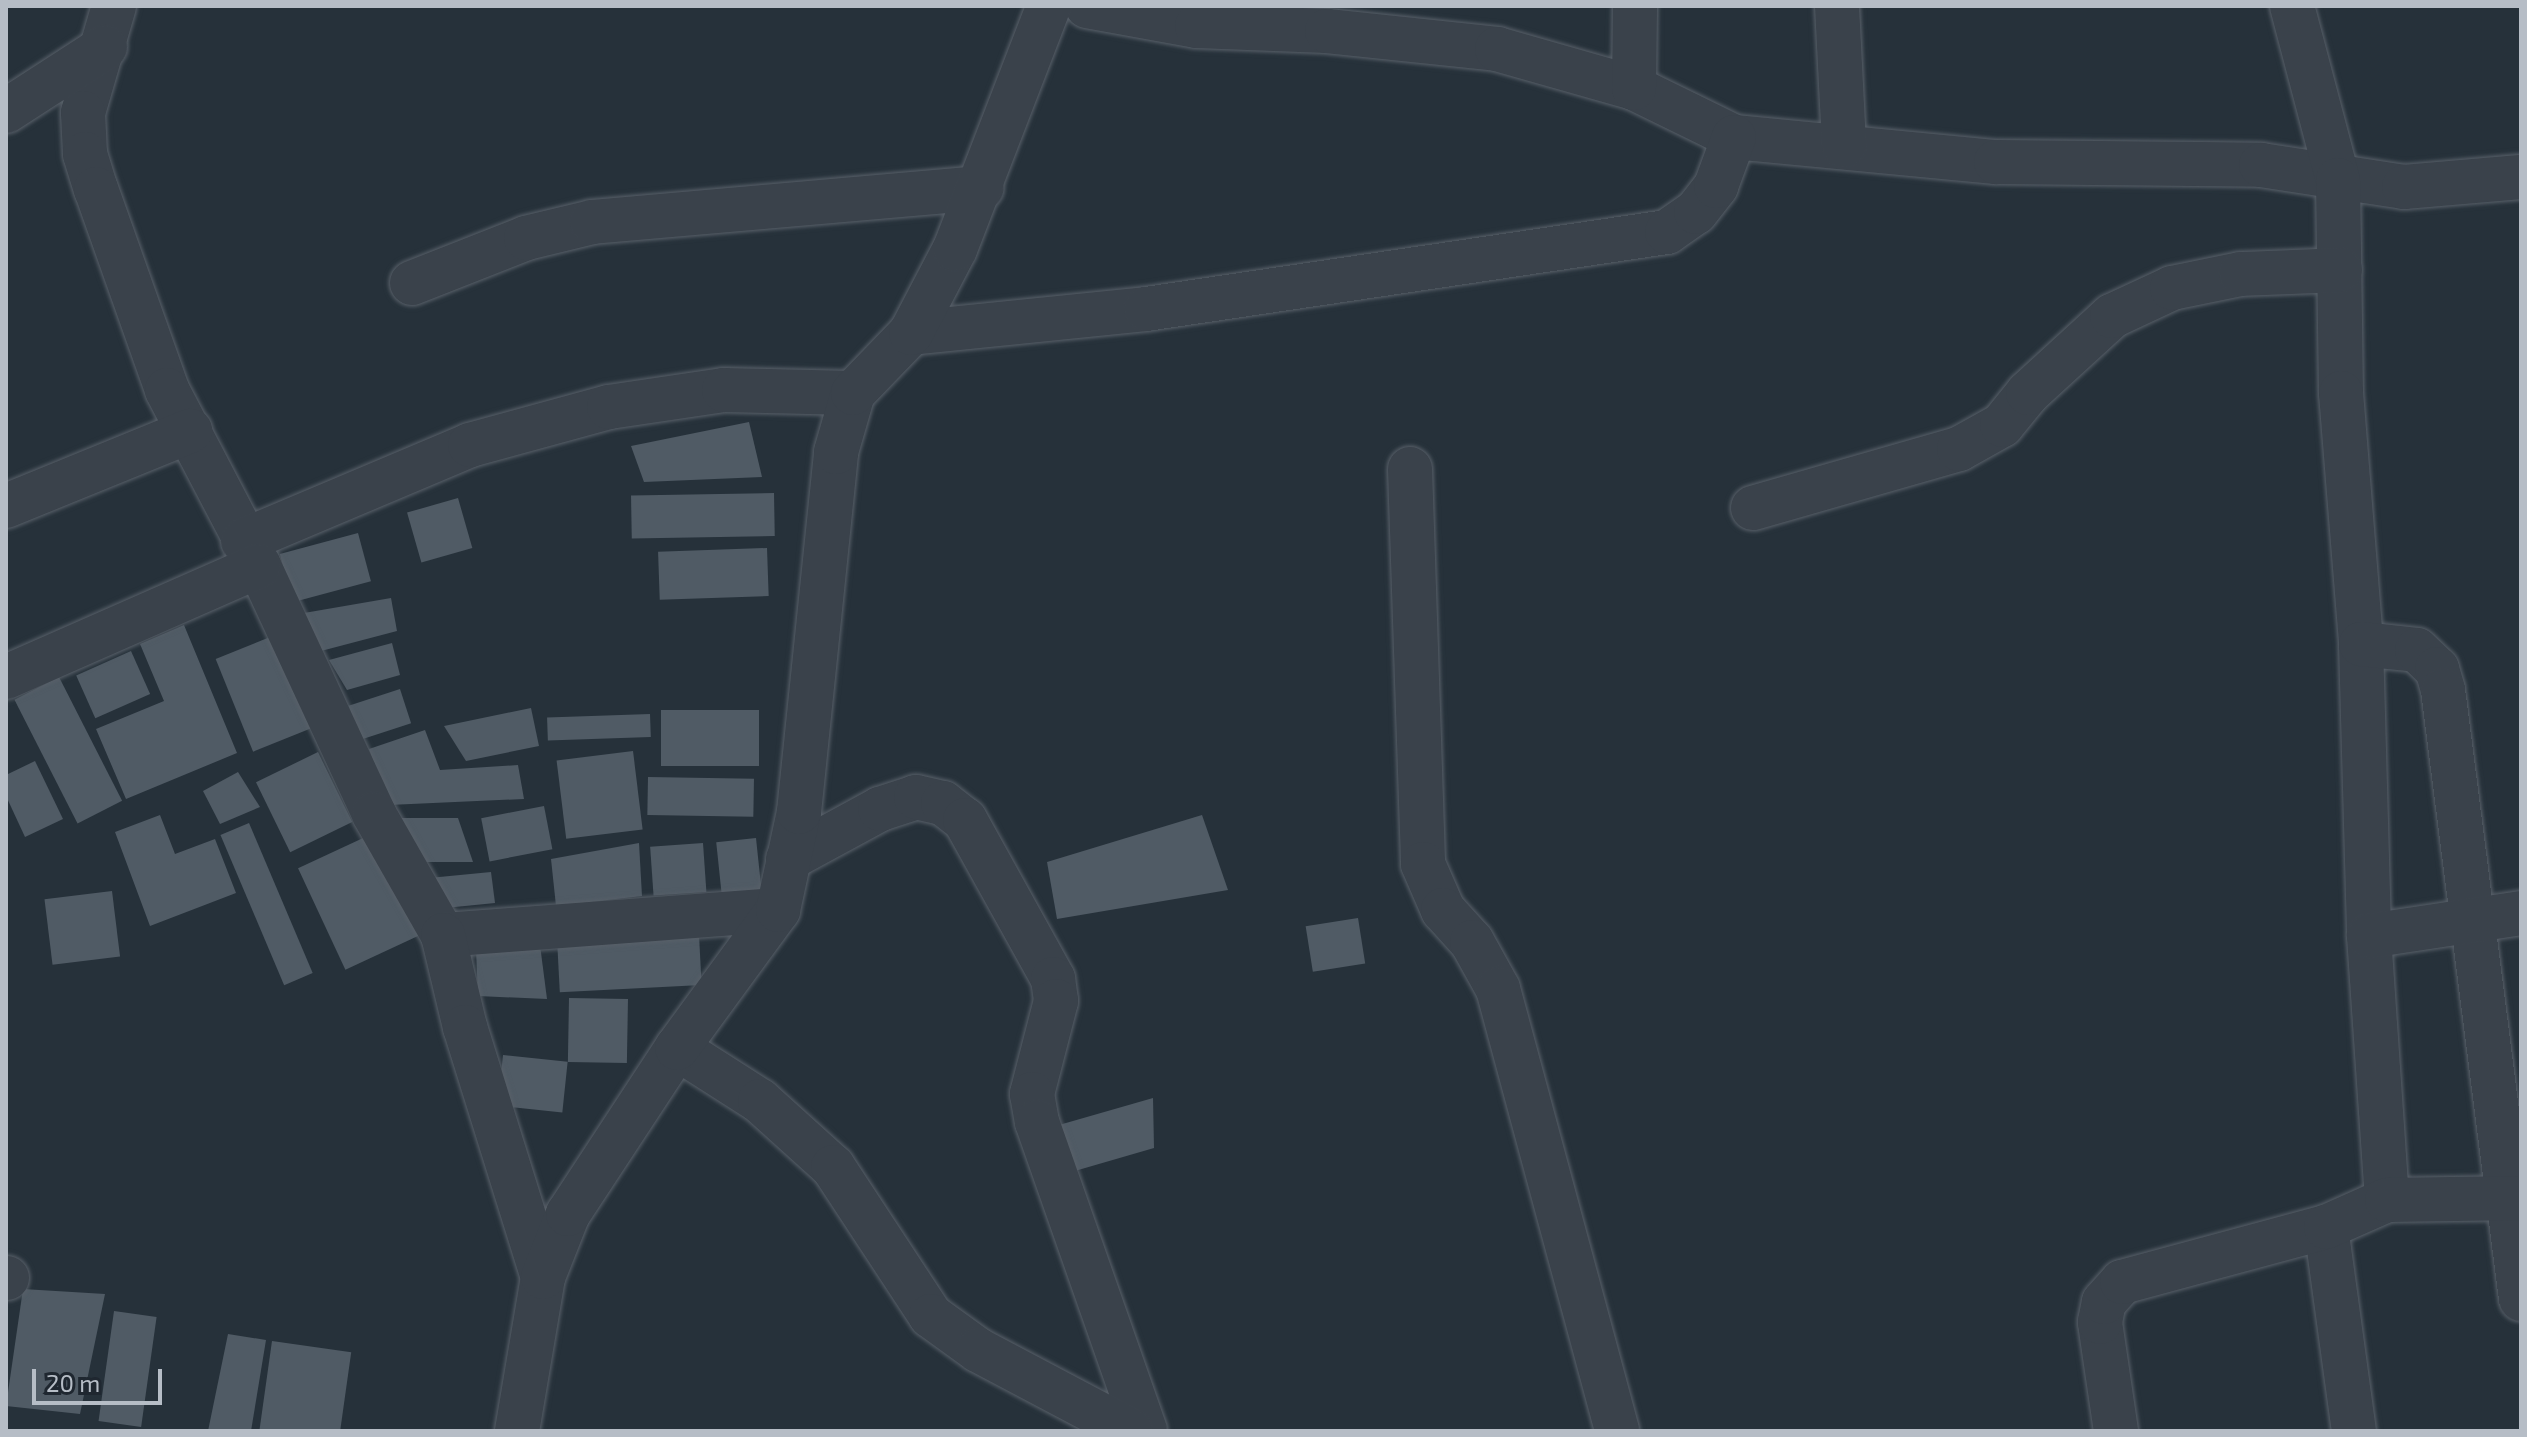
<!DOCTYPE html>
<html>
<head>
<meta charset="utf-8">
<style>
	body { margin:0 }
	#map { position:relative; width:2527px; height:1437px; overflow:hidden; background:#26313a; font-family:"Exo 2",sans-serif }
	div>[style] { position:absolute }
	.building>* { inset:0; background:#505b65; transform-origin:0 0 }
	.roads { filter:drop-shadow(0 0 2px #586069) drop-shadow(0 0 2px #586069) }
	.minor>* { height:44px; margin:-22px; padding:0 22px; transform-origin:22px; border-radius:22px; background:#3a424b }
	span { translate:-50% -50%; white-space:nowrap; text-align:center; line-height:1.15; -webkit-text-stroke:8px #1f2730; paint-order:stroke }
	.frame { position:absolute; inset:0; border:8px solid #b6bdc6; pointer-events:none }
	.scale { position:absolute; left:32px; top:1369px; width:130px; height:36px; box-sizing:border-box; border:4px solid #b6bdc6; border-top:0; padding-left:10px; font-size:24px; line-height:28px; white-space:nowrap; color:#b6bdc6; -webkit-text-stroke:6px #1f2730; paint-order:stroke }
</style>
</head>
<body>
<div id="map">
	<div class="building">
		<i style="clip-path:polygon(749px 422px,762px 477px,644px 482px,631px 446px)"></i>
		<i style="left:774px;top:493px;width:43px;height:143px;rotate:89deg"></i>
		<i style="left:458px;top:498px;width:52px;height:53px;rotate:74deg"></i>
		<i style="left:358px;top:533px;width:50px;height:81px;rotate:75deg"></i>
		<i style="left:767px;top:548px;width:48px;height:109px;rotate:88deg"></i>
		<i style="clip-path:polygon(391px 598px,397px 631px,321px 651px,304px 613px)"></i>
		<i style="clip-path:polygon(184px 625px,237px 753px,126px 799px,96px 729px,164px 701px,140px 644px)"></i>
		<i style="left:275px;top:635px;width:100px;height:64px;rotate:68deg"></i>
		<i style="clip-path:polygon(392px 643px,400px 675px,347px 690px,329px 660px)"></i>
		<i style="left:131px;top:651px;width:47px;height:60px;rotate:66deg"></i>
		<i style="left:59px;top:677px;width:139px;height:50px;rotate:63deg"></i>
		<i style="left:400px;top:689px;width:36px;height:54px;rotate:72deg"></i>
		<i style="clip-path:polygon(531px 708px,539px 746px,466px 761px,444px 726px)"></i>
		<i style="left:661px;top:710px;width:98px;height:56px"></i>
		<i style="left:650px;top:714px;width:23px;height:103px;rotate:88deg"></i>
		<i style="clip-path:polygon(425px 730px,440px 770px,518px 765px,524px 799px,389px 805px,369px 749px)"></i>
		<i style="left:633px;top:751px;width:79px;height:77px;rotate:83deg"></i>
		<i style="left:318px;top:752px;width:78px;height:69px;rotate:64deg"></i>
		<i style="clip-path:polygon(35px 761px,63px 819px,25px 837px,6px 796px,6px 775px)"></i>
		<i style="clip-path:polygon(238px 772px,260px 807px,220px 824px,203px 791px)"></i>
		<i style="left:648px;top:777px;width:106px;height:38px;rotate:1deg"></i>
		<i style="left:544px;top:806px;width:44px;height:64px;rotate:79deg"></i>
		<i style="clip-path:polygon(160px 815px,175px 854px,215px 839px,236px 893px,150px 926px,115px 832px)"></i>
		<i style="clip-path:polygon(1202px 815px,1228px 890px,1057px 919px,1047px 862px)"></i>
		<i style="clip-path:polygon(401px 818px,458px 818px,473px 862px,416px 862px)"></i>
		<i style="left:249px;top:823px;width:163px;height:31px;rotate:67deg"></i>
		<i style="left:376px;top:832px;width:112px;height:86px;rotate:65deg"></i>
		<i style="left:756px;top:838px;width:55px;height:40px;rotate:84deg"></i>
		<i style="clip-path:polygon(639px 843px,642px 896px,556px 906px,551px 859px)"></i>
		<i style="left:703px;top:843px;width:49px;height:53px;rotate:86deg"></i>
		<i style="clip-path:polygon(491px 872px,495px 903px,445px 908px,429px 878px)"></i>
		<i style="left:112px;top:891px;width:66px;height:68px;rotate:83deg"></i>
		<i style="left:1358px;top:918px;width:46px;height:53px;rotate:81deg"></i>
		<i style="left:699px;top:935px;width:50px;height:142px;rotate:87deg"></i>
		<i style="clip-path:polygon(540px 945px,547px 999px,478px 996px,476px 950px)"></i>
		<i style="left:569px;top:998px;width:59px;height:64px;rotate:1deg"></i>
		<i style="left:503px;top:1055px;width:65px;height:51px;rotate:6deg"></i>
		<i style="clip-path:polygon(1153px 1098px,1154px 1148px,1061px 1175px,1059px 1125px)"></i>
		<i style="clip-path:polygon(23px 1289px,105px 1294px,80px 1414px,6px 1406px)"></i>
		<i style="left:114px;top:1311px;width:43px;height:111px;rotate:8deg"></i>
		<i style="clip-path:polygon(228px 1334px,266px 1340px,251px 1431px,208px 1431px)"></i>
		<i style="left:272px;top:1341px;width:80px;height:91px;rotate:8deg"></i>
	</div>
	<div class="roads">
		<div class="minor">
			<i style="left:114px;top:6px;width:111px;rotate:106.2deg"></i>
			<i style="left:83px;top:113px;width:41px;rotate:87.2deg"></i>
			<i style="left:85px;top:154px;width:37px;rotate:73deg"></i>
			<i style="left:96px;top:189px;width:213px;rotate:70.5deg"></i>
			<i style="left:167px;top:390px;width:199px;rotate:62.4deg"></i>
			<i style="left:259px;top:566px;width:273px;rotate:65.1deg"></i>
			<i style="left:374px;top:814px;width:139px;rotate:60.3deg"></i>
			<i style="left:443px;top:935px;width:336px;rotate:-4.3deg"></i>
			<i style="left:1087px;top:6px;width:112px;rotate:10.3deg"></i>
			<i style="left:1197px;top:26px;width:130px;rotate:2.2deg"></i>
			<i style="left:1327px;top:31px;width:171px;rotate:6deg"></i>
			<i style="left:1497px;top:49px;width:142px;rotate:15.9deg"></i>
			<i style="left:1634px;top:88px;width:111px;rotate:26.1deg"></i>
			<i style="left:1734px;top:137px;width:263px;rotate:5.5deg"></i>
			<i style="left:1996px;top:162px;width:265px;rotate:0.6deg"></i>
			<i style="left:2261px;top:165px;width:145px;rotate:8.7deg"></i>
			<i style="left:2404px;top:187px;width:117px;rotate:-4.9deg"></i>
			<i style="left:1837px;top:6px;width:140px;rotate:87.1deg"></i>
			<i style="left:2292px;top:6px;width:180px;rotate:75.2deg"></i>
			<i style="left:2338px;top:180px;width:213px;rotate:89.2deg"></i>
			<i style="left:2341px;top:393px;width:252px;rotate:85.4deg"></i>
			<i style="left:2361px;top:644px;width:292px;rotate:88.4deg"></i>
			<i style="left:2369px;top:936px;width:265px;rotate:86.1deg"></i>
			<i style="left:1634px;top:88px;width:82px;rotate:-89.3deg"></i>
			<i style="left:6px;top:111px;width:118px;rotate:-32.9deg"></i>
			<i style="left:412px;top:283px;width:123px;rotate:-21.5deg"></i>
			<i style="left:526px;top:238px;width:68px;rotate:-13.6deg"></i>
			<i style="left:592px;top:222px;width:391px;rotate:-5deg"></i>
			<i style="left:911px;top:333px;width:236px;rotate:-5.8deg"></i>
			<i style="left:1146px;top:309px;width:527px;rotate:-8.41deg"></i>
			<i style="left:1667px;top:232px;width:35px;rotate:-35deg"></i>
			<i style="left:1696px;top:212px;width:33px;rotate:-52deg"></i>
			<i style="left:1716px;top:186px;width:52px;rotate:-69.8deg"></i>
			<i style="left:1410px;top:469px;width:395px;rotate:88.1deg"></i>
			<i style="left:1423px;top:864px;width:50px;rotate:66.5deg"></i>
			<i style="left:1443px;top:910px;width:43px;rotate:47.8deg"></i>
			<i style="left:1472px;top:942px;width:54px;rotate:61deg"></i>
			<i style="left:1498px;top:989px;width:458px;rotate:74.9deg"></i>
			<i style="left:6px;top:506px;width:199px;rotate:-22.2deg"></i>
			<i style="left:1753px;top:508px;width:214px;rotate:-16deg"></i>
			<i style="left:1959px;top:449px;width:49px;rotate:-29.2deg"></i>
			<i style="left:2002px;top:425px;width:41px;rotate:-50.9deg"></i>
			<i style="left:2028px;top:393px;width:114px;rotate:-42.5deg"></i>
			<i style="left:2112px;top:316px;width:66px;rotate:-25deg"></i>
			<i style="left:2172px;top:288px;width:70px;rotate:-11.5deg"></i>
			<i style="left:2241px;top:274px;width:99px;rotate:-2.3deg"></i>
			<i style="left:243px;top:541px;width:246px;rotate:-22.9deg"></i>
			<i style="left:470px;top:445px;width:144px;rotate:-15.3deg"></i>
			<i style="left:609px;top:407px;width:116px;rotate:-8.4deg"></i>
			<i style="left:724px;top:390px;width:129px;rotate:1.3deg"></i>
			<i style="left:2361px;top:644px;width:56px;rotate:6.1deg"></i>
			<i style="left:2417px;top:650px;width:28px;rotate:44deg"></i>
			<i style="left:2437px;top:669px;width:22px;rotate:74deg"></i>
			<i style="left:2443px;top:690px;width:614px;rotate:82.7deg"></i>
			<i style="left:6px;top:677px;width:276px;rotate:-23.7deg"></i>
			<i style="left:788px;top:859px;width:105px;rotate:-28.5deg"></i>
			<i style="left:880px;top:809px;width:38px;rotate:-18deg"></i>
			<i style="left:916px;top:797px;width:28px;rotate:13deg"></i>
			<i style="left:943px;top:803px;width:28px;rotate:38deg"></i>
			<i style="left:965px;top:820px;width:182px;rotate:61deg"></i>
			<i style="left:1053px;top:979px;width:22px;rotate:82deg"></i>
			<i style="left:1056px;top:1001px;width:96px;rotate:104.5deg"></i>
			<i style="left:1032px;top:1094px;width:28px;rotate:80deg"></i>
			<i style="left:1037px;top:1122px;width:327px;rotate:70.7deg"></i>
			<i style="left:443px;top:935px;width:95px;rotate:76.6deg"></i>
			<i style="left:465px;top:1027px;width:262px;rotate:72.7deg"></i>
			<i style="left:2369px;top:936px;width:154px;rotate:-8.6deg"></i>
			<i style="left:677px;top:1048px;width:98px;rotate:32.6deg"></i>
			<i style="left:760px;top:1101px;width:98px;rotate:42.1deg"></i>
			<i style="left:833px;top:1167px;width:178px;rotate:56.7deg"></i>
			<i style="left:931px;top:1316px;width:58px;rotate:35.9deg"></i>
			<i style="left:978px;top:1350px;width:173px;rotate:27.9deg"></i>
			<i style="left:2326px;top:1227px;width:206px;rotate:82.2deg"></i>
			<i style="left:6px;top:1278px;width:1px"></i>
			<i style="left:517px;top:1431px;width:156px;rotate:-80.4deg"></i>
			<i style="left:543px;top:1277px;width:68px;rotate:-68.4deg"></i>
			<i style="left:568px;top:1214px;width:199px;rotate:-56.7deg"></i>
			<i style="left:677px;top:1048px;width:171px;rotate:-53.8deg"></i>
			<i style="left:778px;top:910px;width:100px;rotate:-77.9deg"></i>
			<i style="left:799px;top:812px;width:362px;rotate:-84.1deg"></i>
			<i style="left:836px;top:452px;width:61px;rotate:-73.9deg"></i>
			<i style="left:853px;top:393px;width:83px;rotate:-46deg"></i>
			<i style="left:911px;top:333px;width:95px;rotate:-62.4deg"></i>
			<i style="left:955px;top:249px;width:261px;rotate:-68.9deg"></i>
			<i style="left:2116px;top:1431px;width:110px;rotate:-98.4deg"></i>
			<i style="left:2100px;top:1322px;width:20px;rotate:-79deg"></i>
			<i style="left:2104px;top:1302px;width:27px;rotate:-48deg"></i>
			<i style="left:2122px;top:1282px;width:211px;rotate:-15.1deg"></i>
			<i style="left:2326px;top:1227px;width:67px;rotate:-23.9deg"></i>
			<i style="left:2387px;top:1200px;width:134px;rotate:-0.9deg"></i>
		</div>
	</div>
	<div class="frame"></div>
	<div class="scale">20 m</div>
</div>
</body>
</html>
